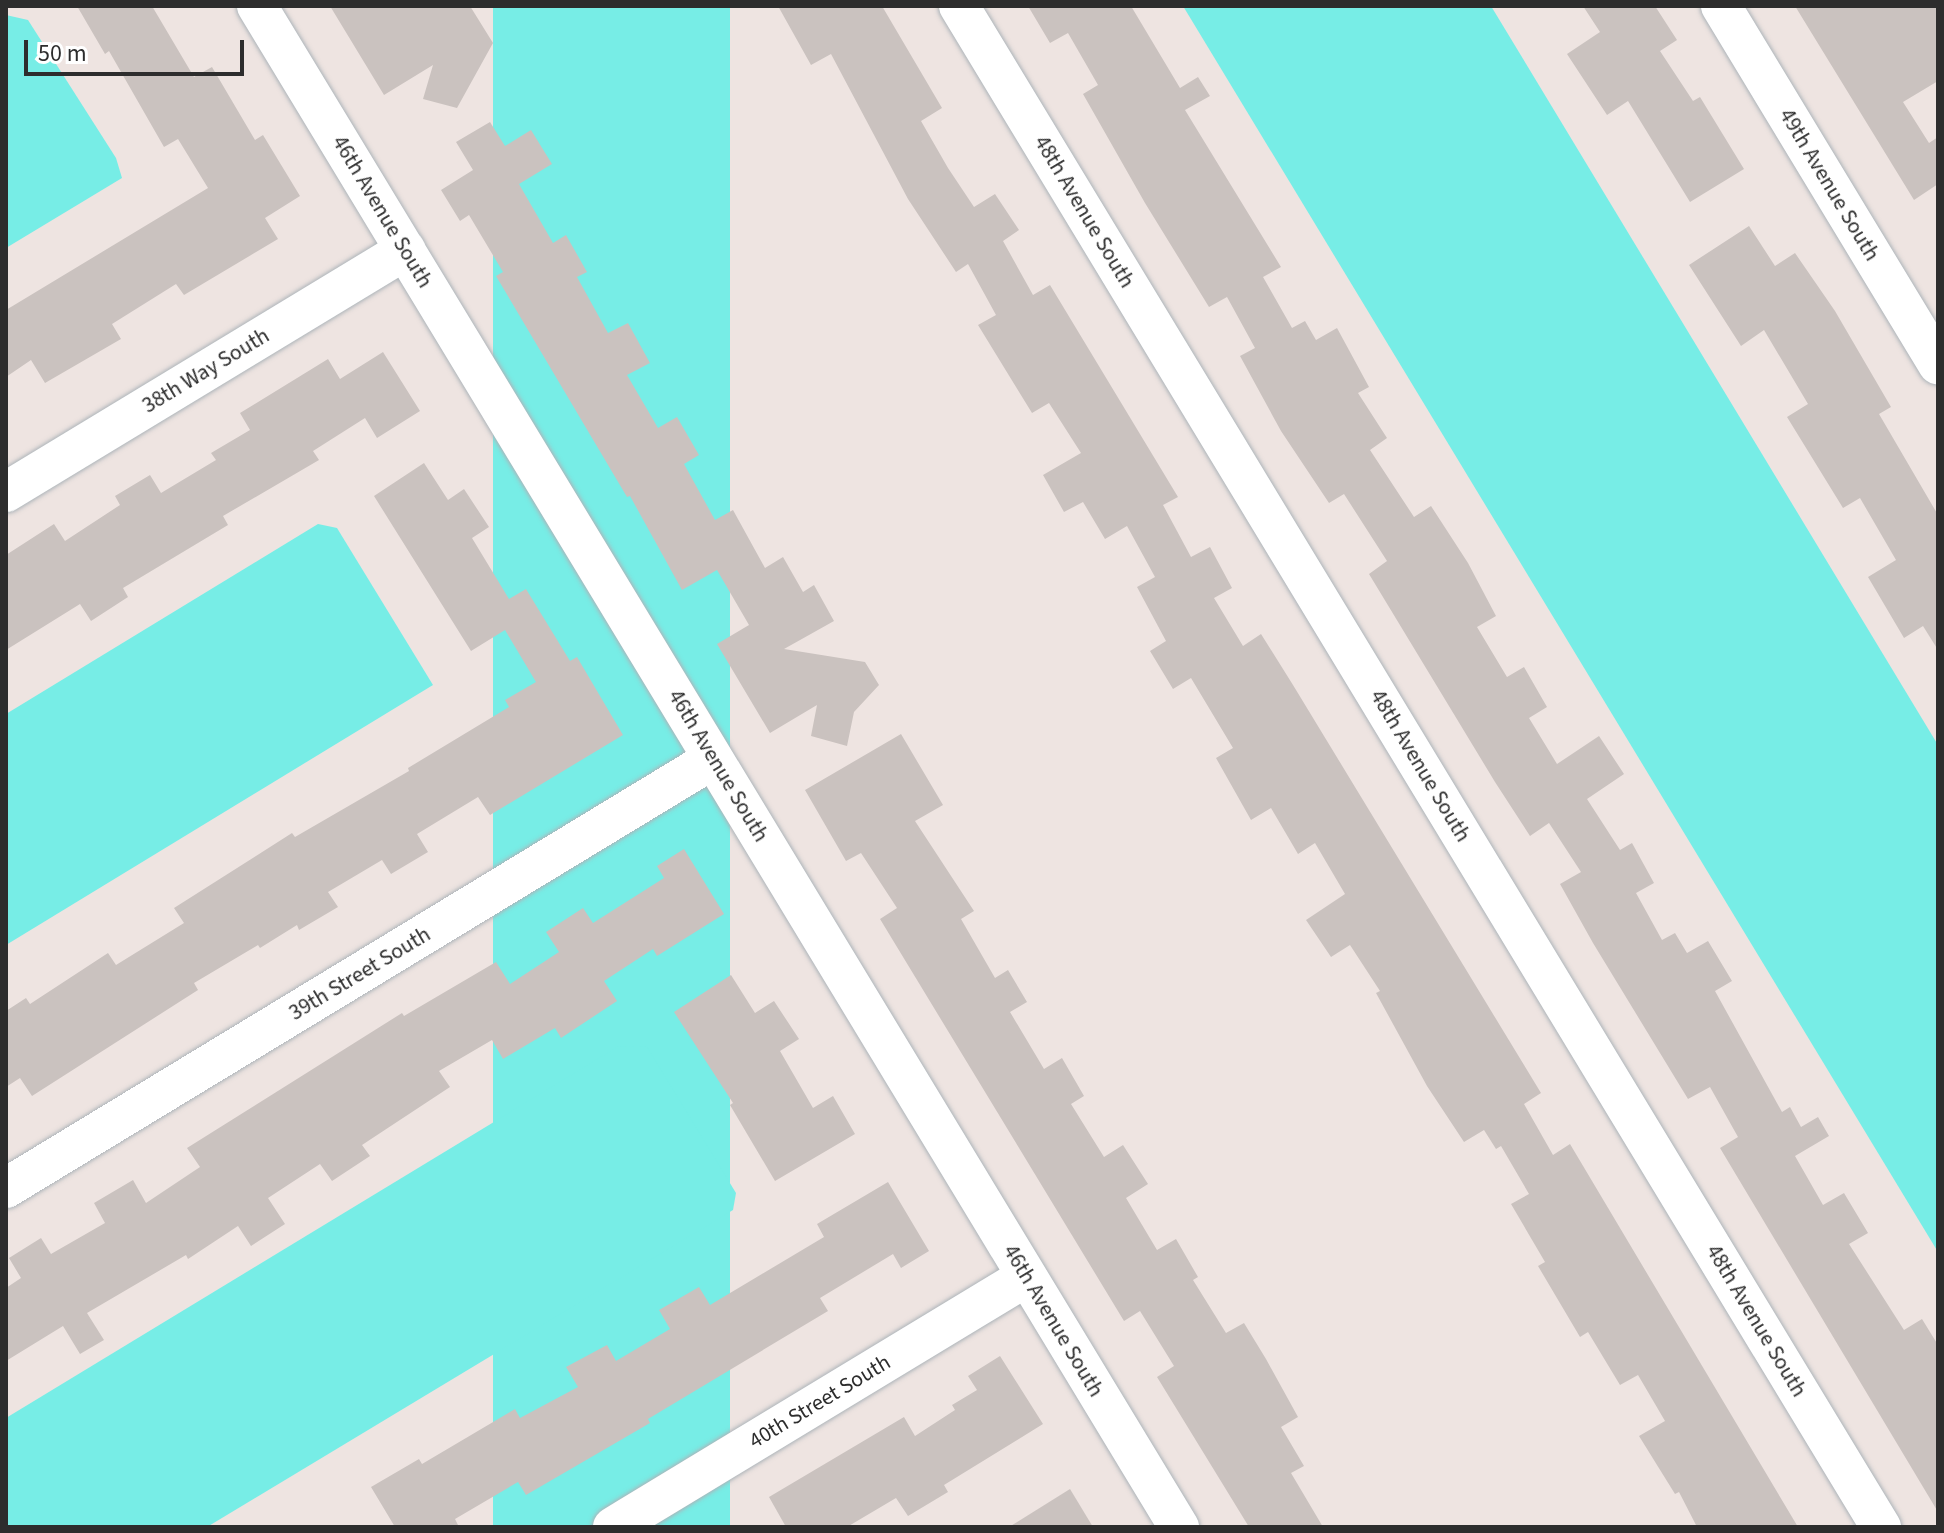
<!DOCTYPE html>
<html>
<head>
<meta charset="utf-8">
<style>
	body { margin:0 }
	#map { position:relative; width:1944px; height:1533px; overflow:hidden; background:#eee4e1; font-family:"Source Sans 3",sans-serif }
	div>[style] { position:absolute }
	.water>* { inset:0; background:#77ede6; transform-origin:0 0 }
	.building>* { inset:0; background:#cac2bf }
	.roads { filter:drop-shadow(0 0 2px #adb4b9) drop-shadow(0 0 2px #adb4b9) }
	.minor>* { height:40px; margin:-20px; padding:0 20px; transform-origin:20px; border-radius:20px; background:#fff }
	span { translate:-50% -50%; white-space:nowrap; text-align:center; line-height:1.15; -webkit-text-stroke:7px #fff; paint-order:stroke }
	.street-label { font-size:22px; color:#2d2d2d }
	.frame { position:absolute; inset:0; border:8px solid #2d2d2d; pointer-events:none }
	.scale { position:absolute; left:24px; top:40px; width:220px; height:36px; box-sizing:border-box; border:4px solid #2d2d2d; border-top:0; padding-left:10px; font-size:24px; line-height:28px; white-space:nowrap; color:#2d2d2d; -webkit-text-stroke:6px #fff; paint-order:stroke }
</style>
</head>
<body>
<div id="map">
	<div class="water">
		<i style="left:493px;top:6px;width:237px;height:1778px"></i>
		<i style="clip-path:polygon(1183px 6px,1491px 6px,1938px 745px,1938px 1252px)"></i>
		<i style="clip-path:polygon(6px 15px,28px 20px,116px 158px,122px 178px,6px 248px)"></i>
		<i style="clip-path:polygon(318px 524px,337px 528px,433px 685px,6px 945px,6px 714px)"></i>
		<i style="clip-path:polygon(619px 1046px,647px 1047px,736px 1193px,733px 1210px,207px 1527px,6px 1527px,6px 1418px)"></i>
	</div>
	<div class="building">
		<i style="clip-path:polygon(77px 6px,152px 6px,194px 77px,212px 67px,255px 140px,263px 135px,300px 196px,265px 218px,278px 239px,184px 295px,176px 284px,112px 324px,121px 339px,45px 383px,31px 360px,6px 377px,6px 310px,208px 188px,178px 139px,164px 147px,109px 51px,105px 54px)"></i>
		<i style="clip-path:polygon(330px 6px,470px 6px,493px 43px,457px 108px,423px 99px,433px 65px,384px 95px)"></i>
		<i style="clip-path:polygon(778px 6px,882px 6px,942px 108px,921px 121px,948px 168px,974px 207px,995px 194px,1019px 230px,1003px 241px,1033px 295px,1050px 285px,1178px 497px,1163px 505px,1191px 557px,1210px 547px,1232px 588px,1214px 598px,1243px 646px,1261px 634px,1293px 685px,1541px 1093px,1524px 1104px,1553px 1155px,1570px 1144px,1798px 1527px,1697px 1527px,1679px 1492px,1675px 1494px,1639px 1436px,1665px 1421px,1638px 1375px,1620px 1385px,1588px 1332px,1580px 1337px,1538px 1266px,1545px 1262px,1511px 1204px,1529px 1194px,1501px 1146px,1496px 1149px,1484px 1130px,1464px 1142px,1427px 1086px,1376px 993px,1380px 991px,1350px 945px,1331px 957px,1306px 920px,1345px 894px,1315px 843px,1298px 854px,1271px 808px,1251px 820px,1216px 758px,1233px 748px,1191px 678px,1173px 689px,1150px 651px,1166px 641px,1137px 587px,1155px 577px,1127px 526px,1105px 539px,1083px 502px,1064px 512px,1043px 475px,1081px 453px,1049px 403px,1032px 413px,978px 325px,996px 315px,968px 264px,956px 272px,908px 199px,831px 54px,811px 65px)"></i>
		<i style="clip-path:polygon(1028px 6px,1131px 6px,1180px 88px,1198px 77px,1210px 96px,1185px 110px,1281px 267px,1263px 277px,1292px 328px,1305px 321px,1316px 340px,1337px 328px,1369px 387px,1358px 393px,1387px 438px,1370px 450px,1414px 517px,1431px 506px,1468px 563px,1496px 616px,1477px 627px,1507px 677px,1524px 667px,1547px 707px,1529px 718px,1557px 764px,1599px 736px,1624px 774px,1587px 799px,1620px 850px,1632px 843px,1654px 883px,1636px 893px,1662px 940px,1675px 933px,1687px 953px,1708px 941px,1732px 981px,1715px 991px,1782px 1112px,1790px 1107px,1801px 1127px,1818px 1117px,1829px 1136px,1795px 1156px,1823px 1205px,1844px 1193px,1868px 1233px,1849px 1244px,1904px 1330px,1922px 1319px,1938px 1345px,1938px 1512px,1720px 1148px,1738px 1137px,1710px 1087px,1688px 1099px,1593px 943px,1560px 884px,1581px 872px,1549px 823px,1530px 836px,1495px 782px,1369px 574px,1387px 561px,1344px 494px,1329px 503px,1281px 431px,1240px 356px,1255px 348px,1227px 297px,1209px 307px,1145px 203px,1083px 94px,1098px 85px,1068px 33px,1050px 43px)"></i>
		<i style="clip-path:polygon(1583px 6px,1655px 6px,1677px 40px,1660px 51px,1693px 101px,1700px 97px,1744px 169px,1690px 202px,1628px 101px,1607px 115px,1567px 54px,1600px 32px)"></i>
		<i style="clip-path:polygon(1795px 6px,1938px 6px,1938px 81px,1903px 102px,1929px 143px,1938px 137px,1938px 184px,1914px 200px)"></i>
		<i style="clip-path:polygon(490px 122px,505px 146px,531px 130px,552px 164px,519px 184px,553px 243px,566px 235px,587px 272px,577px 277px,608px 333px,628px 323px,650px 363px,627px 375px,658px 428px,677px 417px,699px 455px,684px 464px,715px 520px,733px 510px,765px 568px,783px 557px,803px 592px,814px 585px,834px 621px,784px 649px,865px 662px,879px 685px,854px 712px,847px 746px,811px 736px,817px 705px,770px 733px,717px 644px,749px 625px,717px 570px,682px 590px,630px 496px,627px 497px,496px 276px,503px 272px,469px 215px,460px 221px,441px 190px,473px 170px,456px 142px)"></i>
		<i style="clip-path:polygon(1749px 226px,1775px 266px,1795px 253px,1835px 311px,1891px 407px,1879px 414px,1938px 515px,1938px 650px,1923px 626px,1904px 638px,1868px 577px,1896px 560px,1860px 498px,1843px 508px,1787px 417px,1808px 404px,1764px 330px,1741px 346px,1689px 265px)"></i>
		<i style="clip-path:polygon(383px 352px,420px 411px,377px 438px,365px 418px,313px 451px,319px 460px,223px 516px,228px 525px,123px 588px,128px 597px,91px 621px,80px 604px,6px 650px,6px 555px,54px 524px,65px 541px,120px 505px,115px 496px,150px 475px,161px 493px,216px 460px,211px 453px,250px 430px,240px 413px,328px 359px,340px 379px)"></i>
		<i style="clip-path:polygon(424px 463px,448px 500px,464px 489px,489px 527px,472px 538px,509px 599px,526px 589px,570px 661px,577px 657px,623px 735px,490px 815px,478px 797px,417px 834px,428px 852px,391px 874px,382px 860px,328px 892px,338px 907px,299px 930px,297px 925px,260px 948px,258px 945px,194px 983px,198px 990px,32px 1096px,20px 1078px,6px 1087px,6px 1011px,26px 998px,30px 1004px,108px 953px,116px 965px,184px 923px,174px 908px,292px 833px,295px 837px,409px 771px,408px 768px,509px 707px,505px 700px,536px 682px,505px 630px,471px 651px,374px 496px)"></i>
		<i style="clip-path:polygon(901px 734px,943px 805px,915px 821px,974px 911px,961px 919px,995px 978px,1008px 970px,1027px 1002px,1010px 1012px,1044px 1069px,1062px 1058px,1084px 1096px,1071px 1104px,1104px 1157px,1123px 1145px,1148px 1184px,1126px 1198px,1157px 1250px,1176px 1239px,1198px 1277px,1193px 1280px,1226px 1333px,1244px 1323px,1266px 1359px,1298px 1417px,1281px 1427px,1304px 1466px,1291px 1473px,1323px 1527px,1249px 1527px,1157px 1377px,1174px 1366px,1140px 1311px,1124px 1321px,880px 919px,897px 908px,861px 853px,846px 861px,805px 790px)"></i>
		<i style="clip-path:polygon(684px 849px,724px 914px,657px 956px,653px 949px,604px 981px,617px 1001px,561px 1038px,555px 1028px,503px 1059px,492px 1040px,439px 1071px,450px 1087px,362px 1145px,370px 1156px,332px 1181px,320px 1164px,268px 1198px,285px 1224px,251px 1246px,238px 1226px,188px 1259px,186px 1255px,87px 1313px,104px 1340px,80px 1354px,63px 1326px,6px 1361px,6px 1288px,21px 1278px,9px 1258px,41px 1238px,51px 1254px,105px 1223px,94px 1203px,133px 1180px,146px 1203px,200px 1167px,187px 1148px,402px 1013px,404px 1016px,496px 962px,510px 984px,559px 952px,546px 932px,583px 908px,593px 923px,664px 878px,657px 866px)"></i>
		<i style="clip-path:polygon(731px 975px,755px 1013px,774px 1001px,799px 1039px,780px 1051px,813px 1108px,833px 1096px,855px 1134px,775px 1181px,730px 1105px,733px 1103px,674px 1012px)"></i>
		<i style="clip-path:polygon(888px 1182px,929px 1251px,901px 1268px,893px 1254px,820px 1298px,828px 1311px,648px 1419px,650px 1423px,526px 1495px,518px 1482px,455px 1519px,459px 1527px,395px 1527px,371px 1487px,419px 1459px,422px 1464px,515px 1409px,520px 1418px,578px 1387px,566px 1367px,607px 1345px,616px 1361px,670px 1329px,659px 1310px,699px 1287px,710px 1305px,824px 1237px,817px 1224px)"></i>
		<i style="clip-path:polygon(1000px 1356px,1043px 1424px,944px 1485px,948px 1492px,908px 1516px,896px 1498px,847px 1527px,786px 1527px,769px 1497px,904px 1417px,915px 1436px,955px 1410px,952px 1405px,977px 1390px,968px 1376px)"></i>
		<i style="clip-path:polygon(1070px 1489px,1093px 1527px,1009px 1527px)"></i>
	</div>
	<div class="roads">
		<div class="minor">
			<i style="left:257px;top:6px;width:1779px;rotate:58.78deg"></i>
			<i style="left:959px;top:6px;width:1779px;rotate:58.78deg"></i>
			<i style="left:1721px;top:6px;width:419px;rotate:58.8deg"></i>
			<i style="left:6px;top:492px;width:467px;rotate:-31.2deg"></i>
			<i style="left:6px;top:1188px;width:827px;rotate:-31.25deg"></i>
			<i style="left:613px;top:1527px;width:483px;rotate:-31.2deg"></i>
		</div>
	</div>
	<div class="street-label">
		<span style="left:1829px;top:185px;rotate:59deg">49th Avenue South</span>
		<span style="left:382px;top:212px;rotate:59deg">46th Avenue South</span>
		<span style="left:1084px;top:212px;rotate:59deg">48th Avenue South</span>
		<span style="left:206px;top:371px;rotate:-31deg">38th Way South</span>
		<span style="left:718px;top:766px;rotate:59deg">46th Avenue South</span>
		<span style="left:1420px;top:766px;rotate:59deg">48th Avenue South</span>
		<span style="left:360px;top:974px;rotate:-31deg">39th Street South</span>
		<span style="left:1053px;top:1321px;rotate:59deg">46th Avenue South</span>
		<span style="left:1756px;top:1321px;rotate:59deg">48th Avenue South</span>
		<span style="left:820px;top:1402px;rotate:-31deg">40th Street South</span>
	</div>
	<div class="frame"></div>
	<div class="scale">50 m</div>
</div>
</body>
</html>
